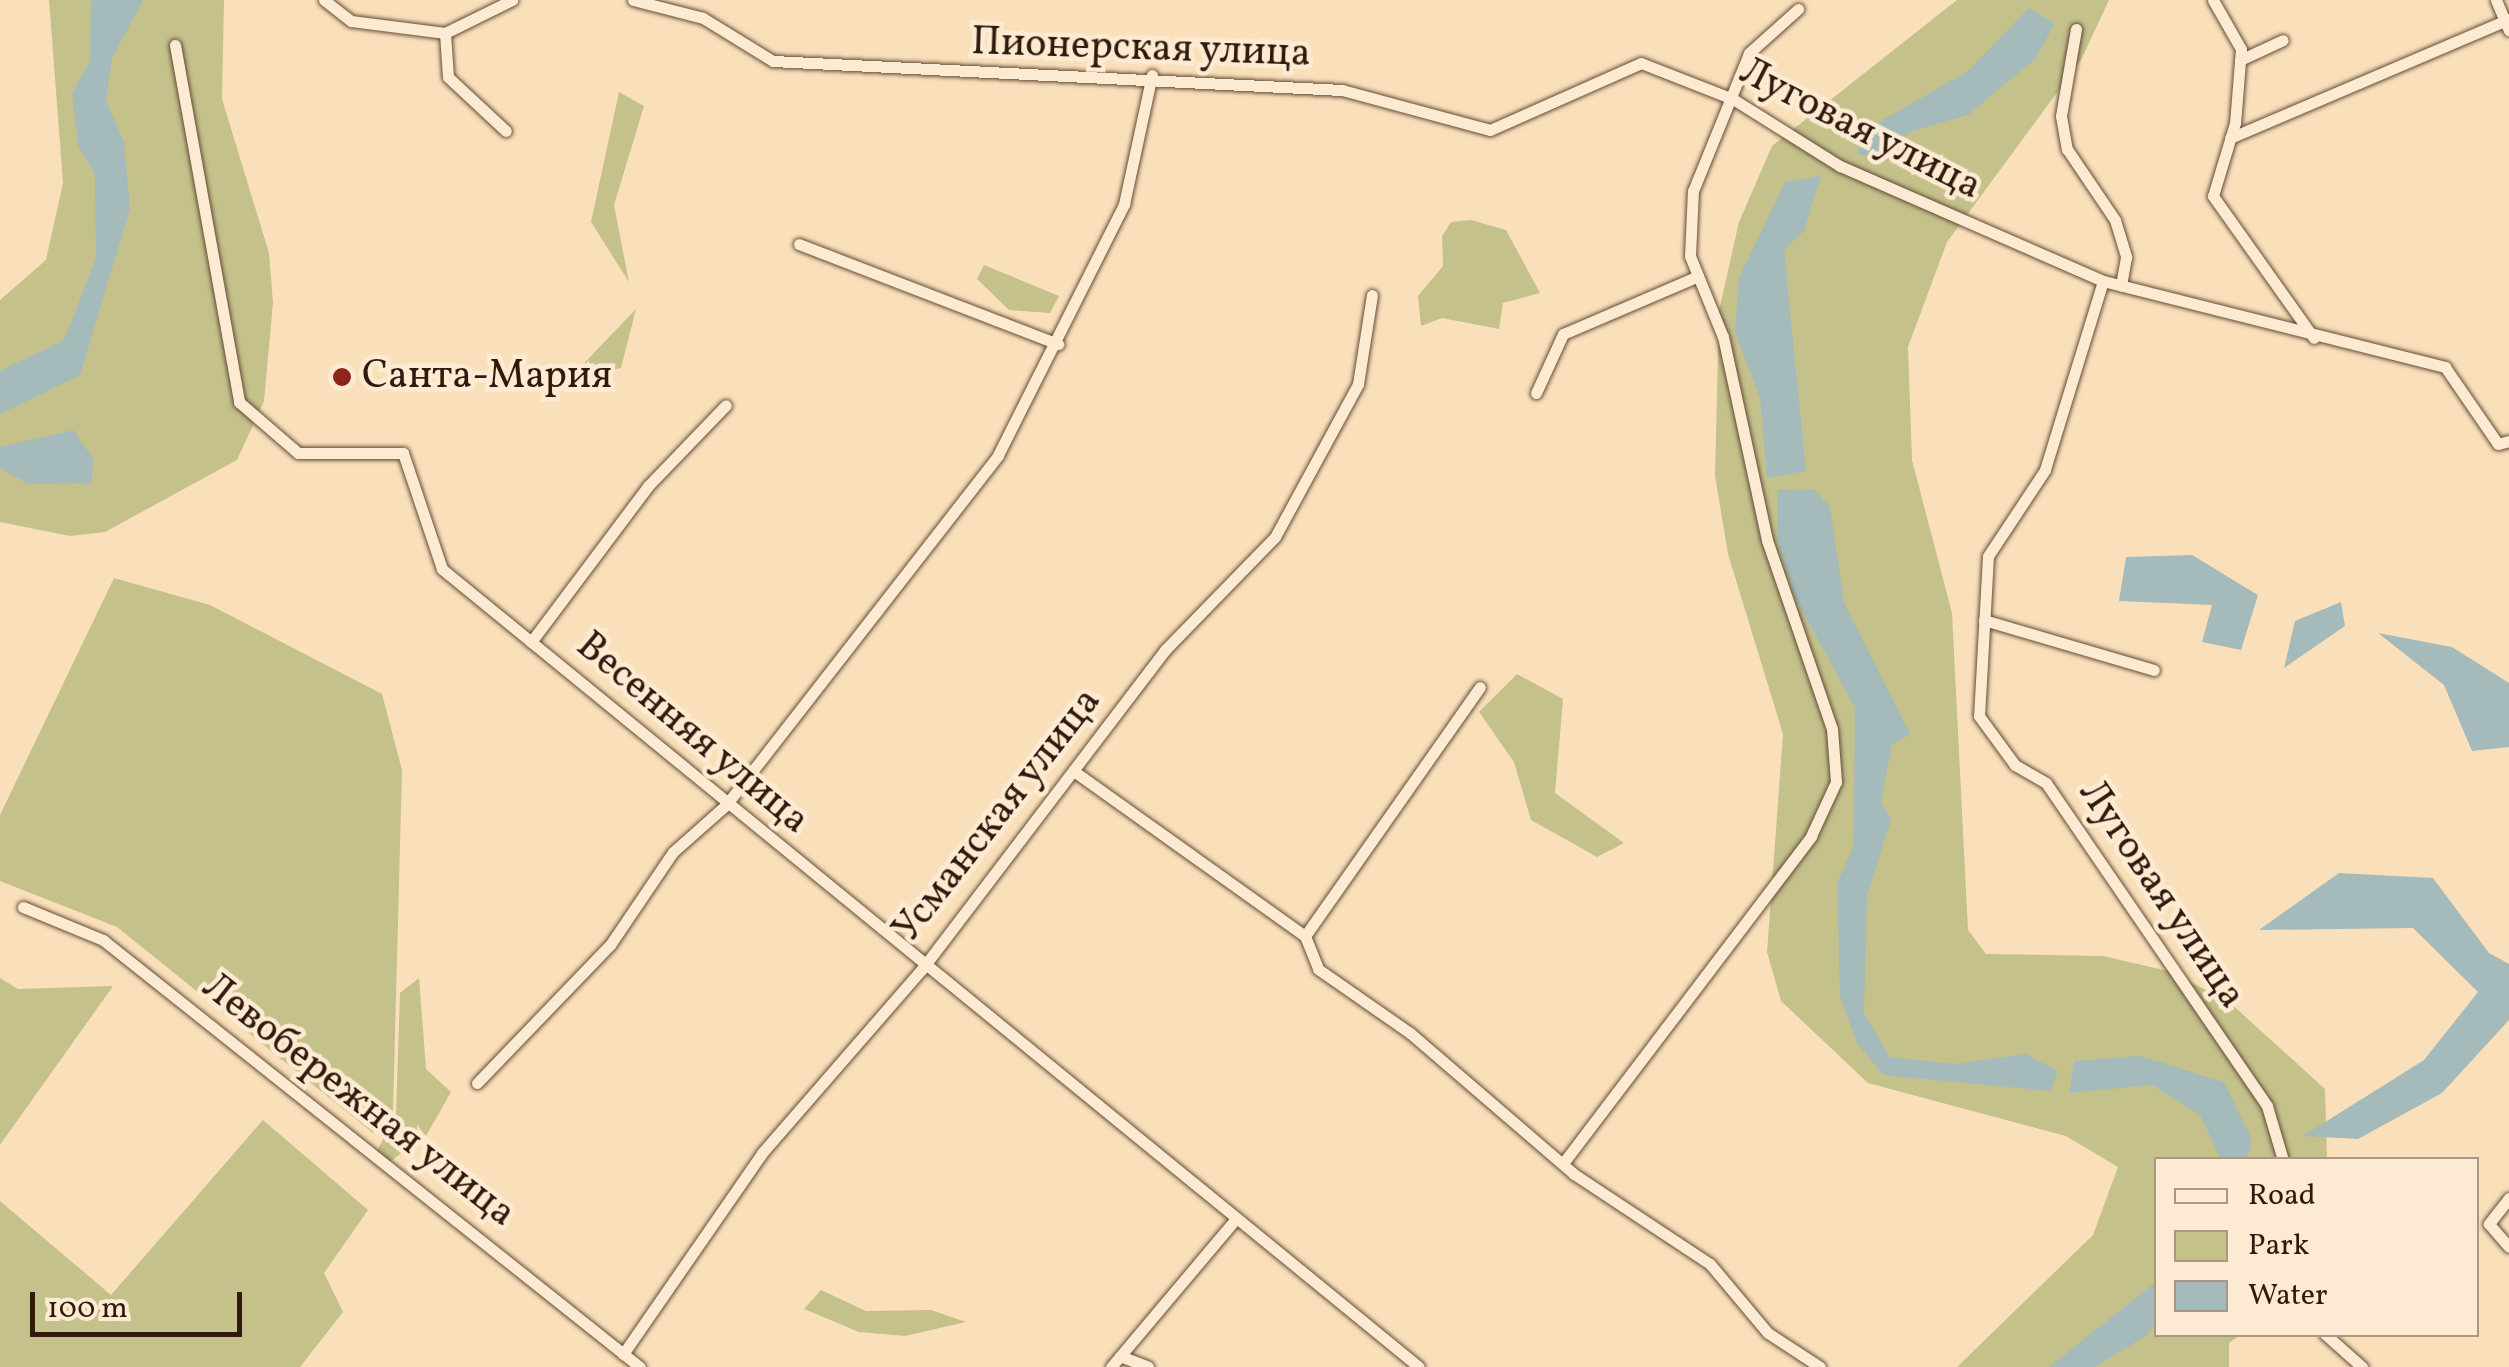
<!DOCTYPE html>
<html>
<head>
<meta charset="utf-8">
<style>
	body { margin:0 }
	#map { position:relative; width:2509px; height:1367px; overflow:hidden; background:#fae0ba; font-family:Vollkorn,serif }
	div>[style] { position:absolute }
	.green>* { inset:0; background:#c4c18b }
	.water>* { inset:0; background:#a4babb }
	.roads { filter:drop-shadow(0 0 2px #634c38) drop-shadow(0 0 2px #634c38) }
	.minor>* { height:11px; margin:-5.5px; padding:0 5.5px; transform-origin:5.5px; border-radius:5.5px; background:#fcebd2 }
	.dots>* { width:28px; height:28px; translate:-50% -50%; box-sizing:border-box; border:5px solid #fcebd2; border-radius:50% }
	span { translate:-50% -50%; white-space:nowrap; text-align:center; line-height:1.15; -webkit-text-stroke:9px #fcebd2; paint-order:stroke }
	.street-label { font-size:40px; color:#311a0d }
	.poi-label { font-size:40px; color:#311a0d }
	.left { translate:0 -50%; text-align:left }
	.legend { position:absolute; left:2154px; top:1157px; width:325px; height:180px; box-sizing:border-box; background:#fcebd2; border:2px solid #ab9783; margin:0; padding:12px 18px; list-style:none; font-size:30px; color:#311a0d }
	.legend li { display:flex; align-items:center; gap:20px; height:50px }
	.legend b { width:50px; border:2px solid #ab9783 }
	.scale { position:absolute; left:30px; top:1292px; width:212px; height:45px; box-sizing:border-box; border:5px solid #311a0d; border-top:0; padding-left:12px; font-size:30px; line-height:35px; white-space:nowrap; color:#311a0d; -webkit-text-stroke:8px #fcebd2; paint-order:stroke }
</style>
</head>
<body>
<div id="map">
	<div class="green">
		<i style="clip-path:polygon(49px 0,224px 0,222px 99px,269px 253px,273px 303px,264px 401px,237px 460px,105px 532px,70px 536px,0 522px,0 300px,46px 260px,63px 183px)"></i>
		<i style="clip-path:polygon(1957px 0,2109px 0,2081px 60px,1947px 242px,1908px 347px,1912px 460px,1952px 613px,1968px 930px,1986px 954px,2103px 956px,2168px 971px,2228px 1001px,2325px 1089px,2327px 1159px,2156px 1160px,2156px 1334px,2240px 1335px,2229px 1343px,2229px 1367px,1957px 1367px,2093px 1235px,2118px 1167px,2066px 1136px,1868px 1083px,1781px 1001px,1767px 952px,1783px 734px,1728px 554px,1715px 476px,1719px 311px,1739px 222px,1772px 146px)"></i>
		<i style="clip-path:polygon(619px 92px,644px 106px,614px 205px,629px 282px,591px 222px)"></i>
		<i style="clip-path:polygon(1471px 220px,1506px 230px,1540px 293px,1503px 303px,1499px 329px,1442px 318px,1421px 326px,1418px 296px,1443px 266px,1442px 236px,1451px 222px)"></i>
		<i style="clip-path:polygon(984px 265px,1059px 296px,1050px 313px,1009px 310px,977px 279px)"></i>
		<i style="clip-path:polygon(636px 309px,621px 368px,567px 381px)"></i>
		<i style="clip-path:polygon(114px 578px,210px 605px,382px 694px,402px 770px,393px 1112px,373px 1133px,117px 927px,0 881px,0 815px)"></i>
		<i style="clip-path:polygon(1517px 674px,1563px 699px,1555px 793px,1624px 843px,1597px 857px,1531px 820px,1514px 762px,1479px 712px)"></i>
		<i style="clip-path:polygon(0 978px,18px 989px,113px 986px,0 1145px)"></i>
		<i style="clip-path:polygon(419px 978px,426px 1069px,451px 1092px,426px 1136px,417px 1125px,417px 1140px,390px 1162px,377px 1151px,396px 1115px,400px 993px)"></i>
		<i style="clip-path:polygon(263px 1120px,368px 1210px,324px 1273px,343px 1312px,300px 1367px,0 1367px,0 1201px,111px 1295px)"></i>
		<i style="clip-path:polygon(821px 1290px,866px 1311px,931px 1310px,966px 1322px,905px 1336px,859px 1332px,804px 1309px)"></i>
	</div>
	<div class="water">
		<i style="clip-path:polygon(91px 0,143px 0,112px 58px,106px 101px,124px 142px,130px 209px,80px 375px,0 414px,0 371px,64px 340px,96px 259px,95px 175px,78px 145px,72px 93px,90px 61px)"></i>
		<i style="clip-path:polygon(2029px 8px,2055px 23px,2036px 58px,1968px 115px,1910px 132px,1875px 156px,1857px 155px,1864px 131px,1968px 71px)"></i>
		<i style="clip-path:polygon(1821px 176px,1804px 231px,1784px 250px,1806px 471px,1767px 478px,1760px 398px,1735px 332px,1739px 278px,1785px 182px)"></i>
		<i style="clip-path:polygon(73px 430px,94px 460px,91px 483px,28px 484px,0 468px,0 447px)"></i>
		<i style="clip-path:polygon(1813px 489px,1830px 506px,1844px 603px,1910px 734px,1892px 745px,1881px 801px,1891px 820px,1867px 896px,1864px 1014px,1890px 1057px,1954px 1064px,2025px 1054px,2058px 1071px,2050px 1091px,1883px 1075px,1857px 1043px,1840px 997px,1837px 883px,1853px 848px,1855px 708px,1796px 599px,1777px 539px,1777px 490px)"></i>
		<i style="clip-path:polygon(2192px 555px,2258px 595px,2241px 650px,2202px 642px,2212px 605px,2119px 601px,2126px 557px)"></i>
		<i style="clip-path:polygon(2341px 602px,2345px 626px,2284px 668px,2295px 621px)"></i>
		<i style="clip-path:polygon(2378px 633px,2452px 647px,2509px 683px,2509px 747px,2472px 751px,2444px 685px)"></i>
		<i style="clip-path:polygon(2339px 873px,2433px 878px,2489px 953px,2509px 964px,2509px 1020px,2442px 1093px,2358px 1139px,2303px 1136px,2424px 1060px,2478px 992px,2413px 928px,2259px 930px)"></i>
		<i style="clip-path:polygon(2140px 1056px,2224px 1082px,2252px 1140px,2247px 1159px,2221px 1159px,2200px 1115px,2152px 1085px,2069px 1093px,2074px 1061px)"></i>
		<i style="clip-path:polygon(2156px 1282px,2156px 1324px,2147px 1335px,2095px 1367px,2049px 1367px)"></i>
	</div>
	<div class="roads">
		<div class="minor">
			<i style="left:324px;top:0;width:34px;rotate:38deg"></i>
			<i style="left:351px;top:21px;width:95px;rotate:7.3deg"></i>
			<i style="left:445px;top:33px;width:75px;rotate:-26.2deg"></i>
			<i style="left:633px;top:0;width:72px;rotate:14.4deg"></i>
			<i style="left:703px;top:18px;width:82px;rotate:31.6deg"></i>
			<i style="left:773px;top:61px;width:570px;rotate:2.92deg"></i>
			<i style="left:1342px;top:90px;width:153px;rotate:15.1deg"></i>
			<i style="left:1490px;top:130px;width:165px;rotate:-23.9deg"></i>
			<i style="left:1641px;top:63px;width:99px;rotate:21.4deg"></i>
			<i style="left:1733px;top:99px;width:126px;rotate:32.1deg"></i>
			<i style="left:1840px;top:166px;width:287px;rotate:23.6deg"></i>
			<i style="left:2103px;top:281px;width:353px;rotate:14.1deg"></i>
			<i style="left:2445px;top:367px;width:93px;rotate:55.5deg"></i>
			<i style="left:2498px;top:444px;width:11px;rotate:-15deg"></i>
			<i style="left:2213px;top:0;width:56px;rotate:60.3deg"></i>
			<i style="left:2241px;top:49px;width:74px;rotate:94.6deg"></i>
			<i style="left:2235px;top:123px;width:76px;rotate:106.8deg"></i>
			<i style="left:2213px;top:196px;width:174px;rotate:54.6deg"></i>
			<i style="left:2496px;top:0;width:33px;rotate:67deg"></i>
			<i style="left:2076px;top:29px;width:88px;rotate:99.8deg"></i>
			<i style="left:2061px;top:116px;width:34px;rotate:80deg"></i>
			<i style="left:2067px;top:149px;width:86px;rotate:55.9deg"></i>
			<i style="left:2115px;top:220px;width:39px;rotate:73deg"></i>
			<i style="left:2126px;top:257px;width:29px;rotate:100deg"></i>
			<i style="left:445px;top:33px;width:44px;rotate:86.1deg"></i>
			<i style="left:448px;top:77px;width:79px;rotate:43deg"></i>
			<i style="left:175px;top:45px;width:363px;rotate:79.8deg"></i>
			<i style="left:239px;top:402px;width:78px;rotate:40.8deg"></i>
			<i style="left:298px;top:453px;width:105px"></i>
			<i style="left:403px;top:453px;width:122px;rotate:71.4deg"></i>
			<i style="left:442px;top:569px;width:1261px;rotate:39.24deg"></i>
			<i style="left:2240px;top:60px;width:47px;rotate:-24.9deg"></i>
			<i style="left:2230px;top:138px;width:303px;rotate:-23.1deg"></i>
			<i style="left:799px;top:244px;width:278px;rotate:21.1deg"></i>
			<i style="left:2103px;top:281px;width:198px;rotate:107.1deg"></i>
			<i style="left:2045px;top:470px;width:103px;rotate:123.5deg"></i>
			<i style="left:1988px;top:556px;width:160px;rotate:93.2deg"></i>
			<i style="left:1979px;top:716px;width:61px;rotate:53.7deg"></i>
			<i style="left:2015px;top:765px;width:36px;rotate:30deg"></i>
			<i style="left:2046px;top:783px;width:391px;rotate:55.6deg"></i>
			<i style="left:2267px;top:1106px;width:56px;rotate:73.5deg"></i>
			<i style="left:1536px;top:393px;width:65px;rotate:-65.4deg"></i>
			<i style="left:1563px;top:334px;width:147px;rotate:-23.2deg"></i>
			<i style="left:1984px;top:620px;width:177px;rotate:16.4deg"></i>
			<i style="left:531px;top:642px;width:195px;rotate:-53.1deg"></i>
			<i style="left:648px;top:486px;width:112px;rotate:-46.1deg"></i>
			<i style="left:1075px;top:772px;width:282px;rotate:35.5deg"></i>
			<i style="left:1305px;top:936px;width:304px;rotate:-54.9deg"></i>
			<i style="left:23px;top:907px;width:87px;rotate:22.4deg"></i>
			<i style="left:103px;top:940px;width:686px;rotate:38.49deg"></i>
			<i style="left:1305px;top:936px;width:35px;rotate:68deg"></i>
			<i style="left:1318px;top:969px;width:112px;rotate:34.8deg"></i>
			<i style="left:1410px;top:1033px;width:216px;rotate:40.7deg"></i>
			<i style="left:1574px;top:1174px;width:163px;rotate:33.5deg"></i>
			<i style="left:1710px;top:1264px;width:90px;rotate:50deg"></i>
			<i style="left:1768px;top:1333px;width:62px;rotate:33.2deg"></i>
			<i style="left:477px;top:1083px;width:192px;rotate:-46.1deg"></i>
			<i style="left:610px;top:945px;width:112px;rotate:-55.9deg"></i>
			<i style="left:673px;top:852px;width:71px;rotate:-41.6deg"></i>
			<i style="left:726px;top:805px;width:443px;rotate:-52.1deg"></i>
			<i style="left:998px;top:455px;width:281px;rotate:-63.3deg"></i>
			<i style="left:1124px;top:204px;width:132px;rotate:-77.8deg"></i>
			<i style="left:1564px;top:1162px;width:409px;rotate:-52.8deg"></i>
			<i style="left:1811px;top:836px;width:60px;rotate:-65.2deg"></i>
			<i style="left:1836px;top:782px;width:53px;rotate:-94.3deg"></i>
			<i style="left:1832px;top:729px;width:200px;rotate:-109deg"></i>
			<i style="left:1767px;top:540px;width:208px;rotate:-102.2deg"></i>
			<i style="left:1723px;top:337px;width:87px;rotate:-112.2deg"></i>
			<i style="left:1690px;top:256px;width:65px;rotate:-87.4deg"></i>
			<i style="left:1693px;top:191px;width:149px;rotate:-67.9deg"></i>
			<i style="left:1749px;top:53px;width:66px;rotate:-41.9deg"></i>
			<i style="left:2509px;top:1198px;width:33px;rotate:128deg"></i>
			<i style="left:2489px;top:1224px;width:30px;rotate:49deg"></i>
			<i style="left:2325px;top:1334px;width:50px;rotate:41.7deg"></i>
			<i style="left:623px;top:1354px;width:244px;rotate:-55.3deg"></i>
			<i style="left:762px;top:1153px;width:244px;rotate:-49deg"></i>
			<i style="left:922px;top:969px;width:402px;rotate:-52.7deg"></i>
			<i style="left:1166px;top:649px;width:156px;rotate:-45.8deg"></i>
			<i style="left:1275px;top:537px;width:174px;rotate:-61.5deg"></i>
			<i style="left:1358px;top:384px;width:90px;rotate:-81.1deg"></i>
			<i style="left:1120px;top:1356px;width:30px;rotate:21deg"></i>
			<i style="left:1111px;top:1367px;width:189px;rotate:-49.9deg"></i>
		</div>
	</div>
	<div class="dots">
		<i style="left:342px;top:377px;background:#8f2418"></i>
	</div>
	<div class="street-label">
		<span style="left:1141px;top:49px;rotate:2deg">Пионерская улица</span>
		<span style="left:1860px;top:130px;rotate:27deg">Луговая улица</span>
		<span style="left:692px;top:734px;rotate:40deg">Весенняя улица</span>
		<span style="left:998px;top:816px;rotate:-52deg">Усманская улица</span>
		<span style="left:2161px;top:895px;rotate:56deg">Луговая улица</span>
		<span style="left:358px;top:1101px;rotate:38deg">Левобережная улица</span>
	</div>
	<div class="poi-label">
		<span class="left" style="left:362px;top:377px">Санта-Мария</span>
	</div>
	<ul class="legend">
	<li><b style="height:12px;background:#fcebd2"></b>Road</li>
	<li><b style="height:28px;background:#c4c18b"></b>Park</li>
	<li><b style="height:28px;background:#a4babb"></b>Water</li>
	</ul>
	<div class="scale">100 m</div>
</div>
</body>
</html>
